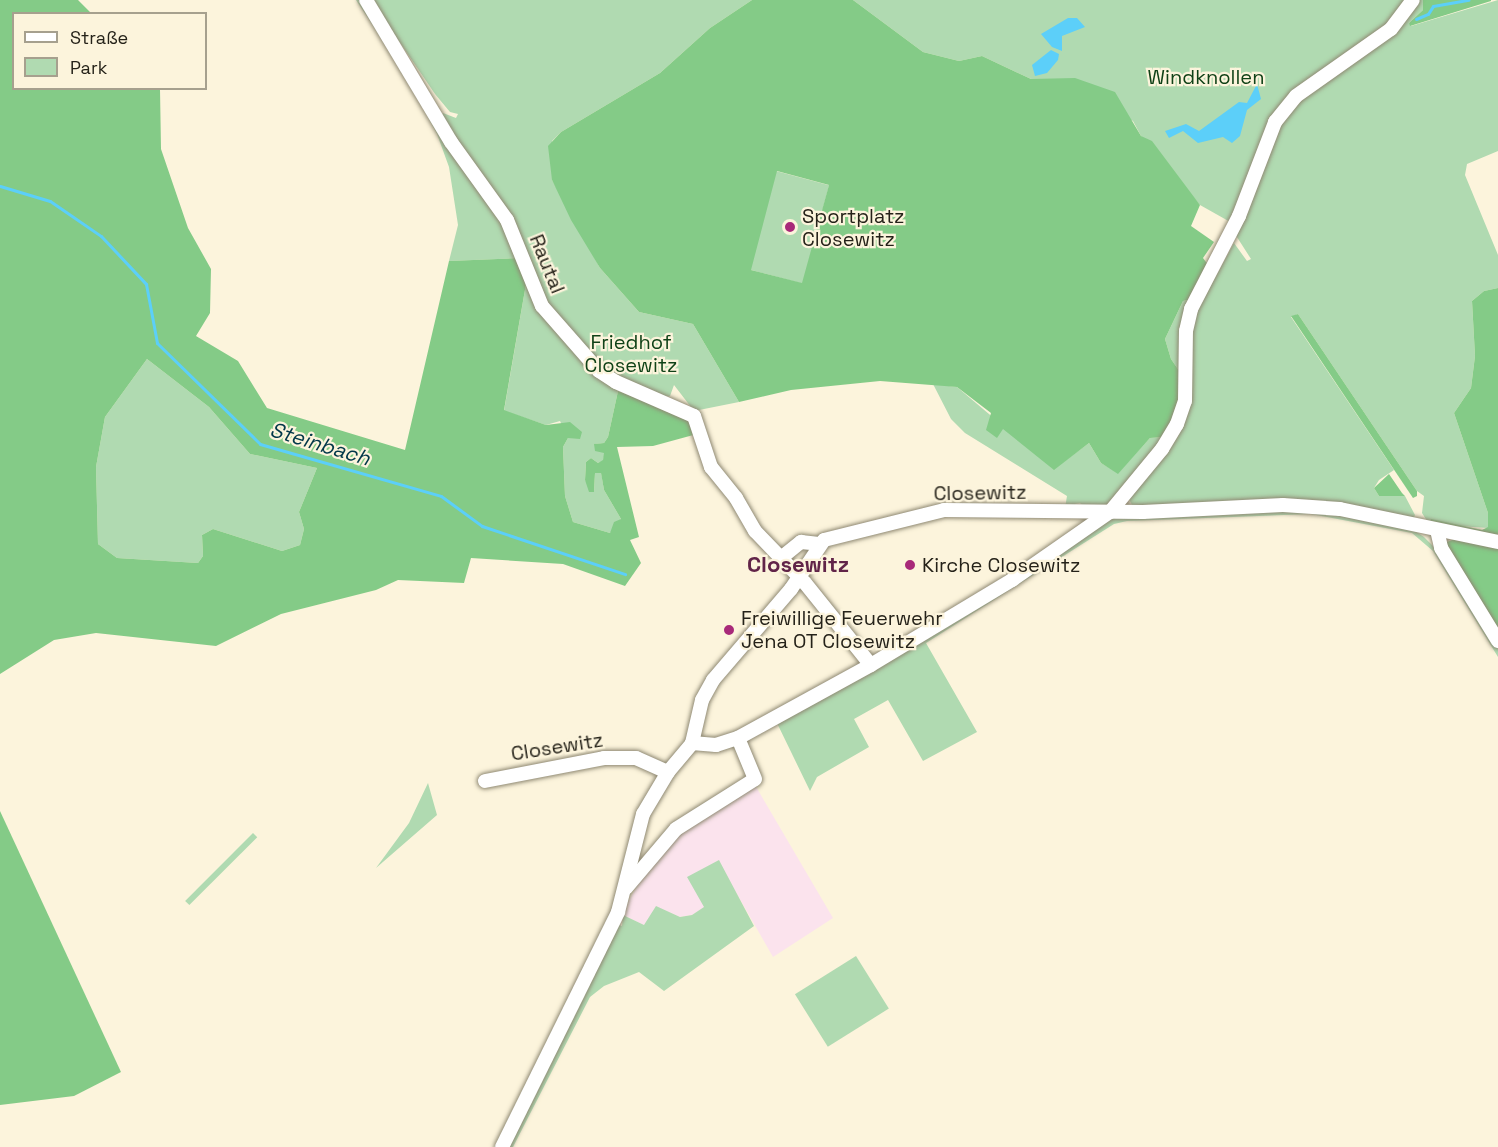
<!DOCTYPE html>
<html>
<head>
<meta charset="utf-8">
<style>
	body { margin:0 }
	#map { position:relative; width:1498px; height:1147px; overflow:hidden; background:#fcf4dc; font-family:"Space Grotesk",sans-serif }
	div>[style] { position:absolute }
	.commercial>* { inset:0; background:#fbe3ed }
	.green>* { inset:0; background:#b0dab1; transform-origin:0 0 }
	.forest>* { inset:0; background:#84cb87 }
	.water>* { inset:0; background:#5ccff9 }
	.stream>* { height:3px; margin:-1.5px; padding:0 1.5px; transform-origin:1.5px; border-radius:1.5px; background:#5ccff9 }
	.roads { filter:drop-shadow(0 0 2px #8f8973) drop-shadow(0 0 2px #8f8973) }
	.minor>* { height:14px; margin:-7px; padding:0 7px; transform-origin:7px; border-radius:7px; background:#fff }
	.dots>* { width:16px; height:16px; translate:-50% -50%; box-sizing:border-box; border:3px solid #fcf4dc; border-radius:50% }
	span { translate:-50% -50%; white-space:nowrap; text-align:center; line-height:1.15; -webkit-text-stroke:4.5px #fcf4dc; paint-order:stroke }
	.park-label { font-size:20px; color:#104217 }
	.poi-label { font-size:20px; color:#252219 }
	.left { translate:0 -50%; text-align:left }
	.street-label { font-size:20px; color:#252219 }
	.water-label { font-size:21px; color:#023849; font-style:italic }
	.quarter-label { font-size:22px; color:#612448; font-weight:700 }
	.legend { position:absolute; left:12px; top:12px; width:195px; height:78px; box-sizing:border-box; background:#fcf4dc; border:2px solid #a6a08e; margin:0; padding:8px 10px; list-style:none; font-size:18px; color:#252219 }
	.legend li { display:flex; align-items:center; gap:12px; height:30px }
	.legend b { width:30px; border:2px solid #a6a08e }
</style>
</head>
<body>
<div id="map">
	<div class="commercial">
		<i style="clip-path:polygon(755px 785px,833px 918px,773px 957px,718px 861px,704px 908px,692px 915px,680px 917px,656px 907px,645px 926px,621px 914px,652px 860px,679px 831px)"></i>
	</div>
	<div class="green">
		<i style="clip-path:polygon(356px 0,361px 0,505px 224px,519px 258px,449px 261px,458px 225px,449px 167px,437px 134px,403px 71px)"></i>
		<i style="clip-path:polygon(371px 0,752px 0,710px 28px,660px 73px,561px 132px,552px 141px,552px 180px,600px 268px,639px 312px,693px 324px,739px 402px,694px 411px,674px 385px,670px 396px,664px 397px,617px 378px,602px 368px,558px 321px,443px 118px,443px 113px,456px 118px,458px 114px,450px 112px,435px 94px)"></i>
		<i style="clip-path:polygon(853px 0,1408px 0,1397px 17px,1299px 88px,1232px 223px,1200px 205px,1141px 136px,1133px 121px,1058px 79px,1031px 79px,982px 56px,959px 61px,923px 52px)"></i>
		<i style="clip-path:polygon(1418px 0,1423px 0,1423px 10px,1409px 23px,1411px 26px,1498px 0,1498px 151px,1467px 164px,1465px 175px,1498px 255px,1498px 288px,1484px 291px,1472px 301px,1475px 356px,1471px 388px,1454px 413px,1488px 513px,1488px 528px,1429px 524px,1422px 513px,1424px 496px,1417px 491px,1298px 314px,1291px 317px,1394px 470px,1379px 480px,1374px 488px,1379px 496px,1405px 496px,1415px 515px,1412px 522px,1339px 506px,1134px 509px,1129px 499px,1165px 452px,1192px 320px,1234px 243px,1247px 261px,1251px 259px,1235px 234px,1279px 124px,1313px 88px,1401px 27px)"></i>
		<i style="left:776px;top:171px;width:55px;height:102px;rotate:15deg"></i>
		<i style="clip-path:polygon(526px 284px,618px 391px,608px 437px,604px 443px,595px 444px,605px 453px,603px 461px,598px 463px,591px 458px,586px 462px,585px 480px,594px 492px,595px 473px,601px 472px,604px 490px,621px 519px,610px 533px,573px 522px,565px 496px,563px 447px,568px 438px,560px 421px,546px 425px,504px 411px)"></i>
		<i style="clip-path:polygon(1192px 299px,1182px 375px,1171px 359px,1165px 339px,1183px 301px)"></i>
		<i style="clip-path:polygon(147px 359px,209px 407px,250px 454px,317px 468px,299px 512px,304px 529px,300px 545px,282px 551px,213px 529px,202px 535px,203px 556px,198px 563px,117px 558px,98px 544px,96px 467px,105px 417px)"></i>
		<i style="clip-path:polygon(933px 384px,957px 387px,1054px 469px,1089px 443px,1101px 463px,1118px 473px,1150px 438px,1165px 437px,1114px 501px,1104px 508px,1085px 508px,1080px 503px,1075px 504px,1075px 509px,1065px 508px,1067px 496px,965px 433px,951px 419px)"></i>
		<i style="clip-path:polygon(1312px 510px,1412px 529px,1424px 537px,1436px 549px,1498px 649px,1498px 657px,1433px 551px,1412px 533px,1311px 514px,1127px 521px,1114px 524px,926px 643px,977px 732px,923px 761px,888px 700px,854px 719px,869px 747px,817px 777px,810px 791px,776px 721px,1111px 518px)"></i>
		<i style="clip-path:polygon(428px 783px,437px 815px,376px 868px,409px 823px)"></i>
		<i style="left:253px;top:833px;width:6px;height:96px;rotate:45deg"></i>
		<i style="clip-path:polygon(719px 860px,754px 926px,664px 991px,639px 972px,604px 986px,590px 997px,513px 1147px,507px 1147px,617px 924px,622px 926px,623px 915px,644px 925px,656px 906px,680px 917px,692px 915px,704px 907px,687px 877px)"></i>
		<i style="left:856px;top:956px;width:62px;height:72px;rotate:58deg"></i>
	</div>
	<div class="forest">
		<i style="clip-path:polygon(evenodd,0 0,78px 0,91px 13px,14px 14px,14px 88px,160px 89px,161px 149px,188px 228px,211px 269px,210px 313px,196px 336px,238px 361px,267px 408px,405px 450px,449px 261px,519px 258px,526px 284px,504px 410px,546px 425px,570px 422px,582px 432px,580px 439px,568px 438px,563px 447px,565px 496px,573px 522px,610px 533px,614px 522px,621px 519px,604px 490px,601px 473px,595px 473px,594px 492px,589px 492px,585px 480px,586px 462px,591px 458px,598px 463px,603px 460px,604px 453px,595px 451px,594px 444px,604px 443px,608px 437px,618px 391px,689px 418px,697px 434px,653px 446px,617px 447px,639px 537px,630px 540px,641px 563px,625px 586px,563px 564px,471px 558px,464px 583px,398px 580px,376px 590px,281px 614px,216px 646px,96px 633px,54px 640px,0 674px,0 0,147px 359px,209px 407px,250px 454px,317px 468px,299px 512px,304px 529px,300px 545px,282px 551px,213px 529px,202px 535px,203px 556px,198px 563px,117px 558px,98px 544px,96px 467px,105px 417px,147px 359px)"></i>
		<i style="clip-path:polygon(evenodd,752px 0,853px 0,923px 52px,959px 61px,982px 56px,1031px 79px,1075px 78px,1115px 92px,1141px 136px,1152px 141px,1200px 205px,1191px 226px,1214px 242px,1203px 258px,1209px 266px,1192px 299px,1183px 301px,1165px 339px,1171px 359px,1182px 375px,1181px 399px,1165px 437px,1150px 438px,1118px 474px,1101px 463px,1089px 443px,1054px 470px,1003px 429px,997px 438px,986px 430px,991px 413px,957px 387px,880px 381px,791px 390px,739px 402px,693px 324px,639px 312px,600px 268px,571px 220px,552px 180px,548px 146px,561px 132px,660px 73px,710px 28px,752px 0,777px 171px,829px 185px,802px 283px,751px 270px,777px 171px)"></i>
		<i style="clip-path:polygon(1423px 0,1491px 0,1491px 1px,1410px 26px,1409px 23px,1423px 10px)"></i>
		<i style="clip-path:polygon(1498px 288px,1498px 538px,1429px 524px,1431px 519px,1482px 530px,1488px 527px,1488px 513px,1454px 413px,1471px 388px,1475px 356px,1472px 301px,1484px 291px)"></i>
		<i style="clip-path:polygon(1298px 314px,1417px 491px,1417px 496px,1413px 498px,1291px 316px)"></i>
		<i style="clip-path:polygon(1389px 474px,1402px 493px,1405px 496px,1379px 496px,1374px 488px)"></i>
		<i style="clip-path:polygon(1457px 538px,1498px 547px,1498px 634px,1447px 549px,1447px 542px)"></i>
		<i style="clip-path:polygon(0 811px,121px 1072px,74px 1096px,0 1105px)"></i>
	</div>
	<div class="water">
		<i style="clip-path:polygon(1068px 18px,1077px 18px,1085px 27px,1062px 36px,1062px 51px,1052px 47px,1041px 34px)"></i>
		<i style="clip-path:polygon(1051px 50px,1059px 54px,1058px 60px,1047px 73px,1035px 76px,1032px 65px)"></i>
		<i style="clip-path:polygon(1257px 84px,1261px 99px,1247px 110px,1240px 136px,1232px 143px,1223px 137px,1198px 143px,1183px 131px,1169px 138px,1165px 131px,1186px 124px,1199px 131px,1239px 102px,1247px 103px)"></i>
	</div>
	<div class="stream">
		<i style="left:1416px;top:19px;width:13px;rotate:-23deg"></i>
		<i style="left:1428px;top:14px;width:9px;rotate:-58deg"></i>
		<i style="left:1433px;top:6px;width:36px;rotate:-10deg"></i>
		<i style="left:0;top:186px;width:52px;rotate:16.7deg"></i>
		<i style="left:50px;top:201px;width:62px;rotate:34.5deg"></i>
		<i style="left:101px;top:236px;width:66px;rotate:46.8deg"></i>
		<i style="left:146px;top:284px;width:60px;rotate:79.4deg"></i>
		<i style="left:157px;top:343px;width:144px;rotate:44.4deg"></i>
		<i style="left:260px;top:444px;width:188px;rotate:16deg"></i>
		<i style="left:441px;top:496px;width:51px;rotate:36.2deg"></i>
		<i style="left:482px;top:526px;width:151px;rotate:18.6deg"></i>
	</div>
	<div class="roads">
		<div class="minor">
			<i style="left:366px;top:0;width:165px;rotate:59.1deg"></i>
			<i style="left:451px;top:142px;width:96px;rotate:54.3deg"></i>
			<i style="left:507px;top:220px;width:93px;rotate:67.9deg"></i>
			<i style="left:542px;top:306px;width:86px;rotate:48.8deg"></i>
			<i style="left:599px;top:371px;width:20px;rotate:33deg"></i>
			<i style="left:616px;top:382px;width:85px;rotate:23.6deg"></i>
			<i style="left:694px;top:416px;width:54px;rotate:71.6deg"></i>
			<i style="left:711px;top:467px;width:40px;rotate:51deg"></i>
			<i style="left:736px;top:498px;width:38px;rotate:60deg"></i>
			<i style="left:755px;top:531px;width:72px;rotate:46.1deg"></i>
			<i style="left:805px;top:583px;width:105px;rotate:51.2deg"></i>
			<i style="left:1437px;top:530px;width:18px;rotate:77deg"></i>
			<i style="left:1441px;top:548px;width:109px;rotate:58.5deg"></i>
			<i style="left:781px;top:558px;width:26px;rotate:-39deg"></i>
			<i style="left:801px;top:542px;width:18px;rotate:6deg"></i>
			<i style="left:692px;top:743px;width:24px;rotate:5deg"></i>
			<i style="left:716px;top:745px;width:23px;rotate:-18deg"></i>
			<i style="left:738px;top:738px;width:152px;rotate:-28.8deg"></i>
			<i style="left:871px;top:665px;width:165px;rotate:-31.1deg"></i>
			<i style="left:1012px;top:580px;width:119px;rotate:-34.8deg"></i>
			<i style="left:1110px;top:512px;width:82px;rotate:-50.5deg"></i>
			<i style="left:1162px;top:449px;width:29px;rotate:-59deg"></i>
			<i style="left:1177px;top:424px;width:24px;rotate:-71deg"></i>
			<i style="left:1185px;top:401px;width:70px;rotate:-89.2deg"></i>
			<i style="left:1186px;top:331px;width:23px;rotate:-77deg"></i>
			<i style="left:1191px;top:309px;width:105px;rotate:-62.7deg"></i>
			<i style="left:1239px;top:216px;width:101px;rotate:-69deg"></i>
			<i style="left:1275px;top:122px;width:33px;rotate:-51deg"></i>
			<i style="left:1296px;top:96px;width:116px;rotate:-35.2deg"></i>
			<i style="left:1391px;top:29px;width:36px;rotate:-53deg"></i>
			<i style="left:485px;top:781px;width:121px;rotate:-10.9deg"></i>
			<i style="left:604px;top:758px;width:32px"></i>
			<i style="left:636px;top:758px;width:35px;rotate:24deg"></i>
			<i style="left:626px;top:888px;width:77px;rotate:-49.7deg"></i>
			<i style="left:676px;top:829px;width:93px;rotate:-32.3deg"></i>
			<i style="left:755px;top:779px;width:44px;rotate:-112.5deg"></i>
			<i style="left:502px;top:1147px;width:262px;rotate:-63.7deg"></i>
			<i style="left:618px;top:912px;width:101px;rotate:-75.7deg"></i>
			<i style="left:643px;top:814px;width:49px;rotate:-59.2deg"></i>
			<i style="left:668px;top:772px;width:38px;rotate:-50deg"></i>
			<i style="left:692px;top:743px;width:44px;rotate:-76.9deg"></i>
			<i style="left:702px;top:700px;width:23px;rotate:-61deg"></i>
			<i style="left:713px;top:680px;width:120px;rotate:-49.4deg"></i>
			<i style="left:791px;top:589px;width:59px;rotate:-56deg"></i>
			<i style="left:824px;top:540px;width:124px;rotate:-14deg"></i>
			<i style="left:944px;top:510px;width:199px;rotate:0.6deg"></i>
			<i style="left:1143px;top:512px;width:140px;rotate:-2.9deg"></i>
			<i style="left:1283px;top:505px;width:57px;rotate:4deg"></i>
			<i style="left:1340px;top:509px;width:161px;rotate:11.8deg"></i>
		</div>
	</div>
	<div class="dots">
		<i style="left:790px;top:227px;background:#a82979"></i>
		<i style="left:910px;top:565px;background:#a82979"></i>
		<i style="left:729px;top:630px;background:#a82979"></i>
	</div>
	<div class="park-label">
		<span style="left:1206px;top:77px">Windknollen</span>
		<span style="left:631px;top:354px">Friedhof<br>Closewitz</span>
	</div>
	<div class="poi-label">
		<span class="left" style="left:802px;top:228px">Sportplatz<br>Closewitz</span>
		<span class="left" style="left:922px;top:565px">Kirche Closewitz</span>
		<span class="left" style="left:741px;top:630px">Freiwillige Feuerwehr<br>Jena OT Closewitz</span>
	</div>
	<div class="street-label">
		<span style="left:547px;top:264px;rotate:68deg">Rautal</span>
		<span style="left:980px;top:493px;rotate:-1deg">Closewitz</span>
		<span style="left:557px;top:747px;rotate:-9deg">Closewitz</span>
	</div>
	<div class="water-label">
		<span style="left:320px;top:444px;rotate:17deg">Steinbach</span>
	</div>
	<div class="quarter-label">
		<span style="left:798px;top:565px">Closewitz</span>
	</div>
	<ul class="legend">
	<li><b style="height:8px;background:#fff"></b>Straße</li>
	<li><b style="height:16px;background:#b0dab1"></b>Park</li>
	</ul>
</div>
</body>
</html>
